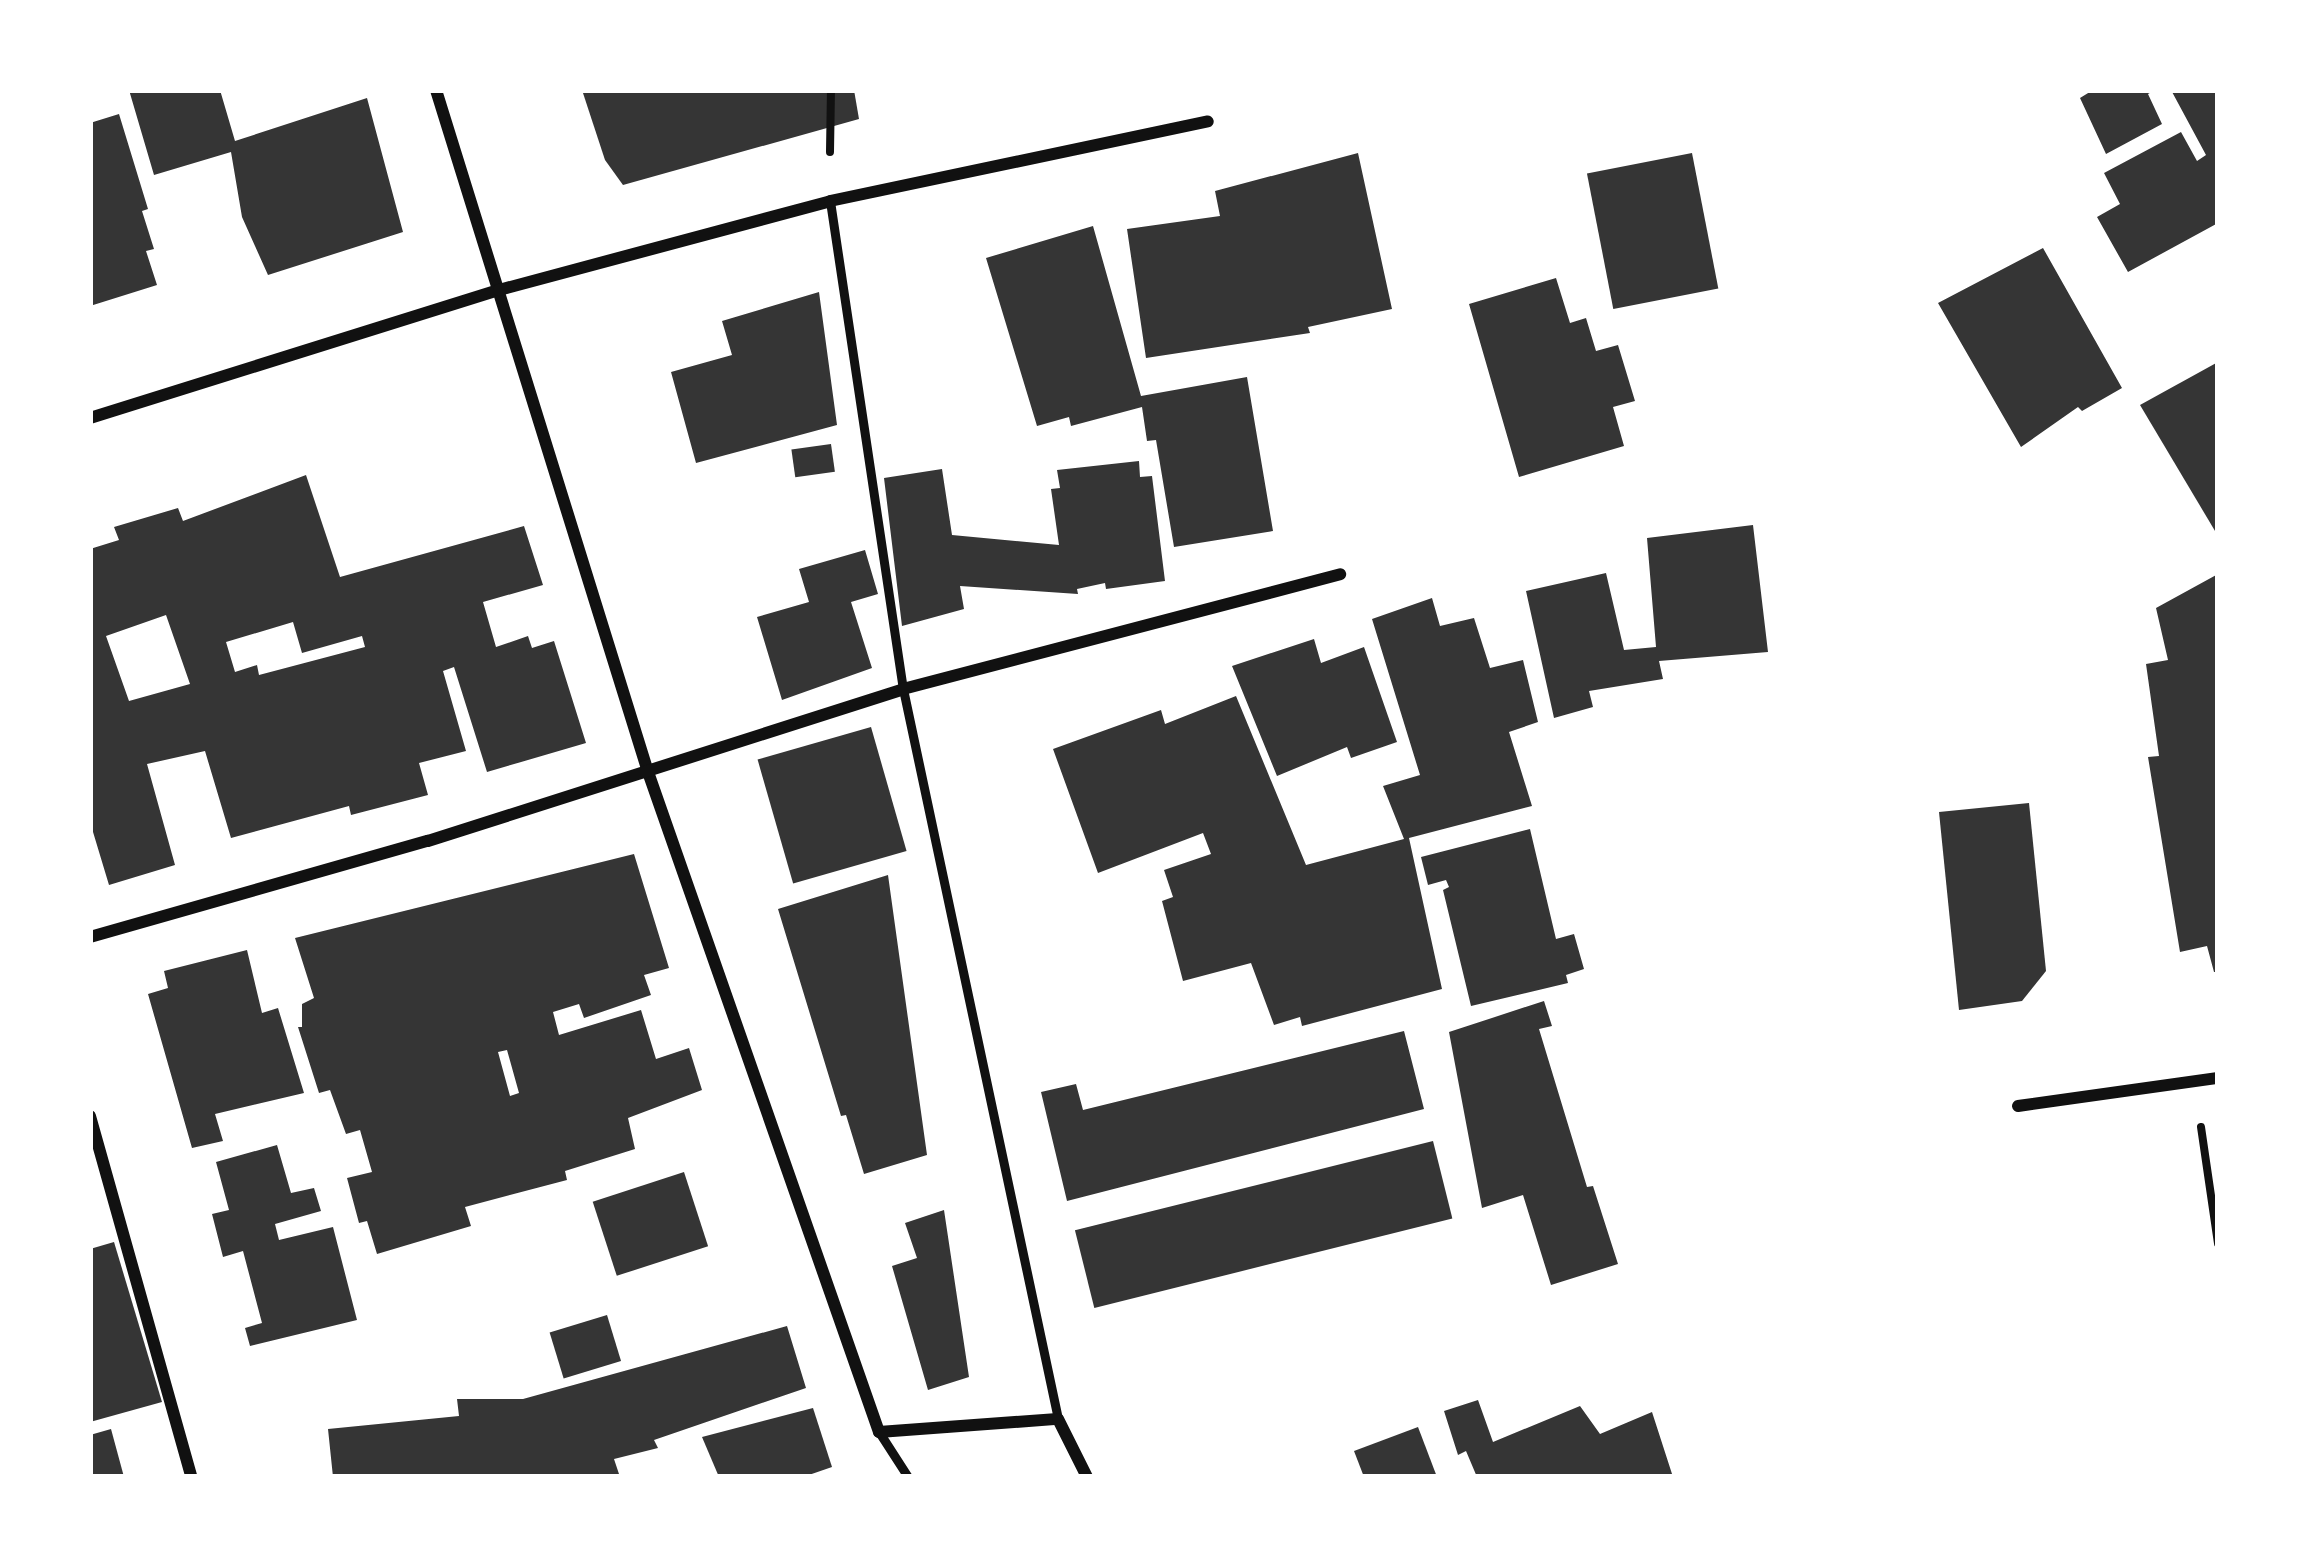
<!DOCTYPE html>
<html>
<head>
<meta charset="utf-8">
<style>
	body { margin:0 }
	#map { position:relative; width:2308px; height:1567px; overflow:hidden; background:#fff; font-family:"DejaVu Sans",sans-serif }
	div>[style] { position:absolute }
	.building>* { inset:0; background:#353535; transform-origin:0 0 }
	.path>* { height:8px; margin:-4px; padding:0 4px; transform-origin:4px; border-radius:4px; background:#111 }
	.service>* { height:9px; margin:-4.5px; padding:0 4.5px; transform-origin:4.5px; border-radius:4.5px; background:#111 }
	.minor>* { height:12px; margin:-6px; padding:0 6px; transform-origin:6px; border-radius:6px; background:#111 }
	span { translate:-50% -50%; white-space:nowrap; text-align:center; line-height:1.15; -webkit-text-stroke:12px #fff; paint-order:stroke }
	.frame { position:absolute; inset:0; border:93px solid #fff; pointer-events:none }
</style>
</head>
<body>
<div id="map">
	<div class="building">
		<i style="clip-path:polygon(129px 90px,220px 90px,235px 141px,367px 98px,403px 232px,268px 275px,242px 217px,231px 152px,154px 175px)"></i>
		<i style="clip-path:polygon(582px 90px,854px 90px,859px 119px,623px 185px,605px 160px)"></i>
		<i style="clip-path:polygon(2093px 90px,2155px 90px,2148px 94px,2162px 124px,2106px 154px,2080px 98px)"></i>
		<i style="clip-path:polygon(2171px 90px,2218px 90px,2218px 223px,2128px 272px,2097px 217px,2120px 204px,2104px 173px,2181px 132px,2197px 161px,2206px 155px)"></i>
		<i style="clip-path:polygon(119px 114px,148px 209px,142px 211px,154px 249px,146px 251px,157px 285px,90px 306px,90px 123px)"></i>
		<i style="clip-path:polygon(1358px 153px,1392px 309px,1308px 327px,1310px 333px,1146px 358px,1127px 229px,1220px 216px,1215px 191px)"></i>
		<i style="left:1692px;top:153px;width:138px;height:107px;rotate:79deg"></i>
		<i style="clip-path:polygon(1093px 226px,1141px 396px,1247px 377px,1273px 531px,1174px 547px,1156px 440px,1147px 441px,1142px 407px,1071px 426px,1069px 417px,1037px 426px,986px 258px)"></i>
		<i style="clip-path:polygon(2043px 248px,2122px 388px,2082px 411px,2078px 407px,2021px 447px,1938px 303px)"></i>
		<i style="clip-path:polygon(1556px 278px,1570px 323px,1586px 318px,1596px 351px,1618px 345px,1635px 401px,1613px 407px,1624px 446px,1519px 477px,1469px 304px)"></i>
		<i style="clip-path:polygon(819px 292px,837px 425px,696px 463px,671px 372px,732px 355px,722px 321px)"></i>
		<i style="clip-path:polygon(2218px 362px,2218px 536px,2140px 405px)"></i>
		<i style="left:831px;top:444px;width:28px;height:40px;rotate:82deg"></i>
		<i style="clip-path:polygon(1139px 461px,1140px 477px,1152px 476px,1165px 581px,1106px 589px,1105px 583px,1077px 589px,1078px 594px,960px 586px,964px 609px,902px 626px,884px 478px,942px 469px,952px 535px,1059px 545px,1051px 489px,1060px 488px,1057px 470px)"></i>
		<i style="clip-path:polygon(evenodd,306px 475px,340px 577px,524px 526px,543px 585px,483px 602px,496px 647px,528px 636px,532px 648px,554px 641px,586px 743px,487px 772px,454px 667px,443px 671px,466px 751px,419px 763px,428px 795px,351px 815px,349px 806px,231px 838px,205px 751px,147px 764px,175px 865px,109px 885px,90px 822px,90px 549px,119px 540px,114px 527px,178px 508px,183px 521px,306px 475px,166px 615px,190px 684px,129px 701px,106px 636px,166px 615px,306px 475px,293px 622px,302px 653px,362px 636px,365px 647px,259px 675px,257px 665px,235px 672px,226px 642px,293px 622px)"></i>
		<i style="clip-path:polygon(1753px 525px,1768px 652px,1659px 661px,1663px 679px,1589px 691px,1593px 707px,1554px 718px,1526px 591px,1606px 573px,1624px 650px,1656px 647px,1647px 538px)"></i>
		<i style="clip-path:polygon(865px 550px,878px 594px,851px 602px,872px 668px,782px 700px,757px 617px,809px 602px,799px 569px)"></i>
		<i style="clip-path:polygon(2218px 574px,2218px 972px,2214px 972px,2207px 946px,2180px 952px,2148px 757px,2159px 756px,2146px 664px,2168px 660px,2156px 608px)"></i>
		<i style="clip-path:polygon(1432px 598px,1440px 626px,1474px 618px,1490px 668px,1523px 660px,1538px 722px,1509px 732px,1532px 806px,1409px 838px,1442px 989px,1302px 1026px,1300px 1017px,1274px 1025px,1251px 963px,1183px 981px,1162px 901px,1173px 897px,1164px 870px,1211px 854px,1203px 833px,1098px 873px,1053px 749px,1161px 710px,1165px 724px,1236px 696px,1306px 865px,1404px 839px,1383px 786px,1420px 775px,1372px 619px)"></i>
		<i style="clip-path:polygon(1314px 639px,1321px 663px,1364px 647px,1397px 742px,1351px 758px,1347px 747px,1277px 776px,1232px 666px)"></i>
		<i style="left:871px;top:727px;width:129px;height:118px;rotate:74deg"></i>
		<i style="clip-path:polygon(2029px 803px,2046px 971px,2022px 1001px,1959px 1010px,1939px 812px)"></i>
		<i style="clip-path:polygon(1530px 829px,1556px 939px,1574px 934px,1584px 969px,1566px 975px,1568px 983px,1471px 1006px,1443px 890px,1449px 887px,1446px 880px,1428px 885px,1421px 857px)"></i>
		<i style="clip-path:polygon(evenodd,634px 854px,669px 968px,644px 975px,651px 995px,584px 1018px,579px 1004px,553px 1012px,559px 1035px,641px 1010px,656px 1059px,689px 1048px,702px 1090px,628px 1118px,635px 1149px,565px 1171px,567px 1180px,465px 1207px,471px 1226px,377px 1254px,367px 1221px,359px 1223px,347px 1178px,372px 1172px,360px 1130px,346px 1134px,330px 1090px,319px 1093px,298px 1027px,302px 1027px,302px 1004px,314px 998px,295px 938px,634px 854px,507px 1050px,519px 1093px,510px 1096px,498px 1052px,507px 1050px)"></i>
		<i style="clip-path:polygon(888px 875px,927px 1155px,864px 1174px,846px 1115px,841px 1116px,778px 909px)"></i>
		<i style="clip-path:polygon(247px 950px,262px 1013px,278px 1008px,304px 1093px,215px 1114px,223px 1141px,192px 1148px,148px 994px,168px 988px,164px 971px)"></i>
		<i style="clip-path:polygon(1544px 1001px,1552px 1026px,1539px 1029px,1587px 1187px,1593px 1186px,1618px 1264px,1551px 1285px,1523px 1195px,1482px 1208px,1449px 1032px)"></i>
		<i style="clip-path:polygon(1404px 1031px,1424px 1109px,1067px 1201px,1041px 1092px,1076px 1084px,1083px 1110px)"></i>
		<i style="left:1433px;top:1141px;width:80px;height:369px;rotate:76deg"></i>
		<i style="clip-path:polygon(277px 1145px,291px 1193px,314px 1188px,321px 1211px,275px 1224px,279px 1240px,333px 1227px,357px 1320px,250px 1346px,245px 1328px,262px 1323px,243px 1251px,223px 1257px,212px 1214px,229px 1210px,216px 1162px)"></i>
		<i style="left:684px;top:1172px;width:78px;height:96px;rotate:72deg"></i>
		<i style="clip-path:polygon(944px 1210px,969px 1377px,928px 1390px,892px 1266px,917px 1258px,905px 1223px)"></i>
		<i style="clip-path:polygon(114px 1242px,162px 1402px,90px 1422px,90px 1249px)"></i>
		<i style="left:607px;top:1315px;width:48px;height:60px;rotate:73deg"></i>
		<i style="clip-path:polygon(787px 1326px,806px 1388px,654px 1440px,658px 1448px,614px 1459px,620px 1477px,333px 1477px,328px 1429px,459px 1416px,457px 1399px,523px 1399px)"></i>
		<i style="clip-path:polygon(1478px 1400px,1493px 1442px,1580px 1406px,1600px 1434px,1652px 1412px,1673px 1477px,1477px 1477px,1466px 1451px,1458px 1455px,1444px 1411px)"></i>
		<i style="clip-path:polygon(813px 1408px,832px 1467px,803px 1477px,719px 1477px,702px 1437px)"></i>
		<i style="clip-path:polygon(1418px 1427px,1437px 1477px,1364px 1477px,1354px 1451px)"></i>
		<i style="clip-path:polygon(111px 1429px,124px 1477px,90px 1477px,90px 1435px)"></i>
	</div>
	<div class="path">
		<i style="left:830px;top:152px;width:62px;rotate:-89.1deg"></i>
		<i style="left:2201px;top:1127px;width:118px;rotate:81.7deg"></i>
	</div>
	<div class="service">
		<i style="left:830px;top:201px;width:493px;rotate:81.5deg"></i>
		<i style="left:903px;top:689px;width:746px;rotate:78.01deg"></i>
		<i style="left:879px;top:1432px;width:54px;rotate:57.2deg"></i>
	</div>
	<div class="minor">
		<i style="left:436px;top:90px;width:714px;rotate:72.73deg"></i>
		<i style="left:648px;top:772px;width:699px;rotate:70.71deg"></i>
		<i style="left:879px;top:1432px;width:179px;rotate:-4.2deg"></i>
		<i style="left:1058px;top:1419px;width:65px;rotate:63.4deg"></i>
		<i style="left:90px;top:418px;width:429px;rotate:-17.4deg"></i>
		<i style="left:499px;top:290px;width:343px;rotate:-15deg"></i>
		<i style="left:830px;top:201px;width:386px;rotate:-11.9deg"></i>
		<i style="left:90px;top:937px;width:351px;rotate:-15.9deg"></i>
		<i style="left:428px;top:841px;width:499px;rotate:-17.7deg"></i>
		<i style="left:903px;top:689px;width:452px;rotate:-14.7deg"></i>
		<i style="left:2018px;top:1106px;width:202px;rotate:-8deg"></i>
		<i style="left:90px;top:1116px;width:373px;rotate:74.3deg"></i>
	</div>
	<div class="frame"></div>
</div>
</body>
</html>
